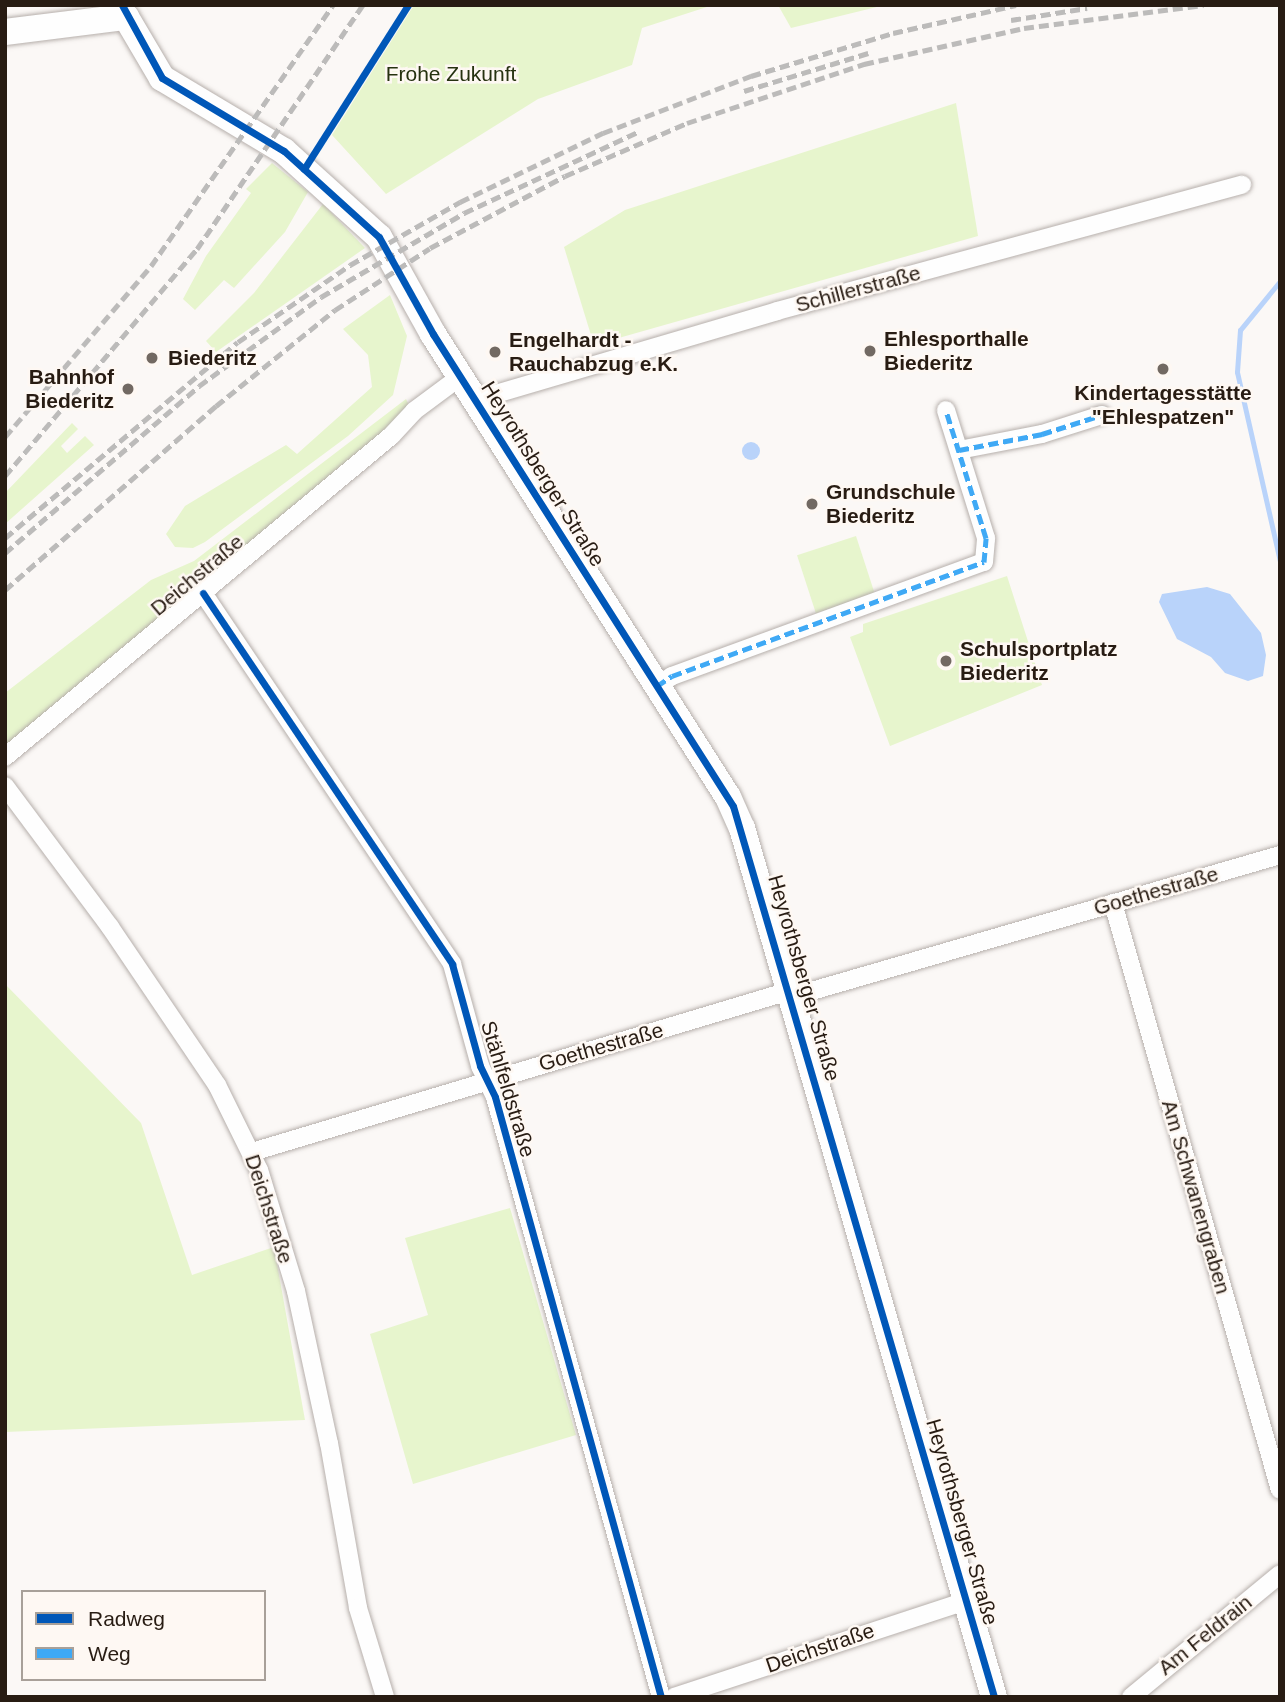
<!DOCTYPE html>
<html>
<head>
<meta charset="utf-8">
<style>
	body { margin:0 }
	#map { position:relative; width:1285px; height:1702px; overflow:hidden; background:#fbf8f6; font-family:Helvetica,sans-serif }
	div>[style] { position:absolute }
	.green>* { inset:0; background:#e7f5cd; transform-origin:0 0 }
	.water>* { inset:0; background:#b9d3fa }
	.round { border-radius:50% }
	.stream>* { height:5px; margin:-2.5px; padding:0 2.5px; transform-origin:2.5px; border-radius:2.5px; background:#b9d3fa }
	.roads { filter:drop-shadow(0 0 2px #b6afab) drop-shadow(0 0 2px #b6afab) }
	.street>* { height:18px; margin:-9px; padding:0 9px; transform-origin:9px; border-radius:9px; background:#fefefe }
	.secondary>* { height:26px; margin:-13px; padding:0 13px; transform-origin:13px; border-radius:13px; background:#fefefe }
	.rail>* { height:5px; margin-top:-2.5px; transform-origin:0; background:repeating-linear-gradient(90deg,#bcbbba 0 10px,transparent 0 15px) }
	.quiet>* { height:5px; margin-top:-2.5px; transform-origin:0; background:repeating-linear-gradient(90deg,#3fa9f5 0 10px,transparent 0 15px) }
	.cycleway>* { height:7px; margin:-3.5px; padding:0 3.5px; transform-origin:3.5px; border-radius:3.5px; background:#0057b8 }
	.dots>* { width:19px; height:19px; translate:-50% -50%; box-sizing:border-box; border:4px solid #fef8f3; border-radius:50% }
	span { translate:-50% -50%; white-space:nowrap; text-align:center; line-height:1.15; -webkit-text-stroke:5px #fef8f3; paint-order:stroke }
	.park-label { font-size:21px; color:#263210 }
	.street-label { font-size:21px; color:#281c13 }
	.poi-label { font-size:21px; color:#281c13; font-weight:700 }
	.left { translate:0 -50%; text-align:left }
	.right { translate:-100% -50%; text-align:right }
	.frame { position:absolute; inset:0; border:7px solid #281c13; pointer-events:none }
	.legend { position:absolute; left:21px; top:1590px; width:245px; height:91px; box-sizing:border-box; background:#fef8f3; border:2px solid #a8a099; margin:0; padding:9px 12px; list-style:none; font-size:21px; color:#281c13 }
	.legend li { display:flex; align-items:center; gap:14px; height:35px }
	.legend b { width:35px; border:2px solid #a8a099 }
</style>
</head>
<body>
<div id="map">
	<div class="green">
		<i style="clip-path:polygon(414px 5px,713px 5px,642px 28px,632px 65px,538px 99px,386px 194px,332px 135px)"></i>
		<i style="clip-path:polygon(778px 5px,885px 5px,791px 28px)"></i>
		<i style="clip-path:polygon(956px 103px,978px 236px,594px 345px,564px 247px,625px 210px)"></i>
		<i style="clip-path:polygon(272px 163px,308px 192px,285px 232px,234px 288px,224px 280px,195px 310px,183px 299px,206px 256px,251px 193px,246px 189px)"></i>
		<i style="clip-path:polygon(323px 204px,365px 248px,216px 352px,206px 341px,254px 293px)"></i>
		<i style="clip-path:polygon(390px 295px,407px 336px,393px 395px,348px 436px,205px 542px,193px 548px,175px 547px,166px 534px,185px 506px,286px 445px,297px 454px,372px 387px,368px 355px,343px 329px)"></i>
		<i style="clip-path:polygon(406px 399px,409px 405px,393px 425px,5px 746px,5px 693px,151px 580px,194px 561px)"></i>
		<i style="clip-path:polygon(72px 423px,78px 429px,61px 446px,67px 453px,85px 436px,94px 445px,5px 524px,5px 493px)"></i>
		<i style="left:856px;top:536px;width:61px;height:62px;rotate:72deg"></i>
		<i style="clip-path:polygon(1007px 576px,1042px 685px,890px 746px,850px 637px,863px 632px,863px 624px)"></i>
		<i style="clip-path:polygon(5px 984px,141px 1123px,192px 1275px,274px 1247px,305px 1420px,5px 1432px)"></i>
		<i style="clip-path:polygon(510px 1208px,576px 1435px,413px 1484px,370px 1334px,428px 1315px,405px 1238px)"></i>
	</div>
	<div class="water">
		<i class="round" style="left:742px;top:442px;width:18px;height:18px"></i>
		<i style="clip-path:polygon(1207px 587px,1230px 594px,1261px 633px,1266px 655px,1263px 676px,1248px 681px,1225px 673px,1211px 657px,1177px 639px,1159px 602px,1162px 594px)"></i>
	</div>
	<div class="stream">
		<i style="left:1280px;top:281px;width:63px;rotate:129.2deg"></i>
		<i style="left:1240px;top:330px;width:42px;rotate:94.1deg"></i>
		<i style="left:1237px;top:372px;width:194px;rotate:77.2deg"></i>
	</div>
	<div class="roads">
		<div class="street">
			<i style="left:475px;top:400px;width:315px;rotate:-16.4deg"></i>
			<i style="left:777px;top:311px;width:482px;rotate:-15.2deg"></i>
			<i style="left:959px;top:450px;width:85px;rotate:-10.9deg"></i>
			<i style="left:1042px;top:434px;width:63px;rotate:-17.6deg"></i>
			<i style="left:203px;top:593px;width:447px;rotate:56.1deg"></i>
			<i style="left:452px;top:964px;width:106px;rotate:74.6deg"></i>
			<i style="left:480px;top:1066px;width:34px;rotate:64deg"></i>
			<i style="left:495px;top:1097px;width:623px;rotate:74.54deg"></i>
			<i style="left:657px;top:686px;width:18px;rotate:-34deg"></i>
			<i style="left:672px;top:676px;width:332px;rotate:-20.1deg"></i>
			<i style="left:984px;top:562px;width:24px;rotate:-85deg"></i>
			<i style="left:986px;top:538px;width:134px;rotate:-107.4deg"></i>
			<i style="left:5px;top:757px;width:502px;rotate:-39.75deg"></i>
			<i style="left:391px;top:436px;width:34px;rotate:-47deg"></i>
			<i style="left:414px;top:411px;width:57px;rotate:-36.5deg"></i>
			<i style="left:5px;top:786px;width:176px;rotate:53.3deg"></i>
			<i style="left:110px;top:927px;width:191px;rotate:55.9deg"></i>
			<i style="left:217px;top:1085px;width:95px;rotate:63.7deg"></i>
			<i style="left:259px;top:1170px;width:127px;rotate:73deg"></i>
			<i style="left:296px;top:1291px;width:156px;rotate:77.8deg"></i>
			<i style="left:329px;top:1443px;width:168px;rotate:80deg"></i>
			<i style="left:358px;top:1608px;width:93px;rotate:73.1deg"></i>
			<i style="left:1113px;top:903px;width:610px;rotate:74.12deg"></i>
			<i style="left:791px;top:997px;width:509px;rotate:-16.19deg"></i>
			<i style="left:252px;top:1152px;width:561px;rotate:-16.69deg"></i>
			<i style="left:674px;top:1697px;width:307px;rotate:-18.2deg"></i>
			<i style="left:1131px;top:1697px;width:193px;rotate:-39.5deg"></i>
		</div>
		<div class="secondary">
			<i style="left:5px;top:32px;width:122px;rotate:-7.1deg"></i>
			<i style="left:126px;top:17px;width:71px;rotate:59.5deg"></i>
			<i style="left:162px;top:78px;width:142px;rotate:30.9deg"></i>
			<i style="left:284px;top:151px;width:128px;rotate:42.2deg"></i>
			<i style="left:379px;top:237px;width:111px;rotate:60.9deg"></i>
			<i style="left:433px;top:334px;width:549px;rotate:57.5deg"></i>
			<i style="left:728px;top:797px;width:34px;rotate:66deg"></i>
			<i style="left:742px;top:828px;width:905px;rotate:73.83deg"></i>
		</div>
	</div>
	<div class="rail">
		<i style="left:1011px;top:20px;width:77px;rotate:-9deg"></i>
		<i style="left:744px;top:91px;width:130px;rotate:-17deg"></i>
		<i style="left:5px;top:437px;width:225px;rotate:-49.5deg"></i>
		<i style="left:151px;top:266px;width:318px;rotate:-55.1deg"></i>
		<i style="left:5px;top:476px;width:297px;rotate:-49.8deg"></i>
		<i style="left:197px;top:249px;width:295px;rotate:-55.8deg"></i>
		<i style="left:5px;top:538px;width:304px;rotate:-40.1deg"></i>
		<i style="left:238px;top:342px;width:136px;rotate:-34.5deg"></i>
		<i style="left:350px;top:265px;width:127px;rotate:-29.8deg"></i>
		<i style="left:460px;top:202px;width:159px;rotate:-25.8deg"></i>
		<i style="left:603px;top:133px;width:159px;rotate:-21.1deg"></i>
		<i style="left:751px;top:76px;width:148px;rotate:-16.8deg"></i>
		<i style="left:893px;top:33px;width:126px;rotate:-12.8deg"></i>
		<i style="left:5px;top:553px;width:256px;rotate:-40.7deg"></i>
		<i style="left:199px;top:386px;width:151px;rotate:-36.1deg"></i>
		<i style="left:321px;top:297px;width:166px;rotate:-30.4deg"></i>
		<i style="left:464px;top:213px;width:194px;rotate:-25deg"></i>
		<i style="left:5px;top:590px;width:280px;rotate:-41.1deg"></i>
		<i style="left:216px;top:406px;width:153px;rotate:-38.9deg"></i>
		<i style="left:335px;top:310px;width:113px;rotate:-33.1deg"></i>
		<i style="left:430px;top:248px;width:153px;rotate:-28.1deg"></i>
		<i style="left:565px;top:176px;width:133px;rotate:-23.5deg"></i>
		<i style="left:687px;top:123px;width:187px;rotate:-18.4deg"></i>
		<i style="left:864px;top:64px;width:164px;rotate:-12.7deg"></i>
		<i style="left:1024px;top:28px;width:181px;rotate:-7.3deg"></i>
	</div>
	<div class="quiet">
		<i style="left:959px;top:450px;width:85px;rotate:-10.9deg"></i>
		<i style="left:1042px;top:434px;width:63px;rotate:-17.6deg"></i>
		<i style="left:657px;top:686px;width:18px;rotate:-34deg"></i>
		<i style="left:672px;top:676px;width:332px;rotate:-20.1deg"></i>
		<i style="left:984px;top:562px;width:24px;rotate:-85deg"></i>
		<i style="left:986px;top:538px;width:134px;rotate:-107.4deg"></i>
	</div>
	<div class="cycleway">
		<i style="left:122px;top:5px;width:83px;rotate:61.3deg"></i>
		<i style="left:162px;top:78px;width:142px;rotate:30.9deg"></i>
		<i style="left:284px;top:151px;width:128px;rotate:42.2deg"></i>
		<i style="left:379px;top:237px;width:111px;rotate:60.9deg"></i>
		<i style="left:433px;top:334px;width:559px;rotate:57.56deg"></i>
		<i style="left:733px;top:806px;width:928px;rotate:73.67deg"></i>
		<i style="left:304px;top:169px;width:194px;rotate:-57.6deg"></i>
		<i style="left:203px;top:593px;width:447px;rotate:56.1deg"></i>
		<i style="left:452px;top:964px;width:106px;rotate:74.6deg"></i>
		<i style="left:480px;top:1066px;width:34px;rotate:64deg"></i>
		<i style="left:495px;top:1097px;width:623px;rotate:74.54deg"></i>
	</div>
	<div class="dots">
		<i style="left:870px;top:351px;background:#726962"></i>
		<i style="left:495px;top:352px;background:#726962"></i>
		<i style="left:152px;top:358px;background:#726962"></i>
		<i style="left:1163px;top:369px;background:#726962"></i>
		<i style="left:128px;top:389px;background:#726962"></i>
		<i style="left:812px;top:504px;background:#726962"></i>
		<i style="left:946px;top:661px;background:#726962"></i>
	</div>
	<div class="park-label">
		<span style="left:451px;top:74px">Frohe Zukunft</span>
	</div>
	<div class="street-label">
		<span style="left:858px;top:289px;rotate:-15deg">Schillerstraße</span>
		<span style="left:543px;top:474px;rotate:58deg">Heyrothsberger Straße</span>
		<span style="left:197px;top:575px;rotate:-40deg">Deichstraße</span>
		<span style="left:1156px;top:891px;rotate:-16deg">Goethestraße</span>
		<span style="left:804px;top:978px;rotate:74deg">Heyrothsberger Straße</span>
		<span style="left:601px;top:1047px;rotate:-16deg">Goethestraße</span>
		<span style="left:508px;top:1089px;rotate:73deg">Stählfeldstraße</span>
		<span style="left:1196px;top:1197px;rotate:74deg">Am Schwanengraben</span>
		<span style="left:269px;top:1209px;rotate:72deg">Deichstraße</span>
		<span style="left:962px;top:1522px;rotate:74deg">Heyrothsberger Straße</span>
		<span style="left:1205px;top:1635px;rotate:-39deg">Am Feldrain</span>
		<span style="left:820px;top:1648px;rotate:-19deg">Deichstraße</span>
	</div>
	<div class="poi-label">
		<span class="left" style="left:884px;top:351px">Ehlesporthalle<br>Biederitz</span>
		<span class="left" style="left:509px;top:352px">Engelhardt -<br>Rauchabzug e.K.</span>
		<span class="left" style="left:168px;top:358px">Biederitz</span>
		<span class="right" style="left:114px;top:389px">Bahnhof<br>Biederitz</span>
		<span style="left:1163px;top:405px">Kindertagesstätte<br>"Ehlespatzen"</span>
		<span class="left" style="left:826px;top:504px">Grundschule<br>Biederitz</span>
		<span class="left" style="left:960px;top:661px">Schulsportplatz<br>Biederitz</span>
	</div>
	<div class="frame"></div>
	<ul class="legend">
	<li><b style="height:9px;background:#0057b8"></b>Radweg</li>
	<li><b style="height:9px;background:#3fa9f5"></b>Weg</li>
	</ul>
</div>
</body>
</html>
